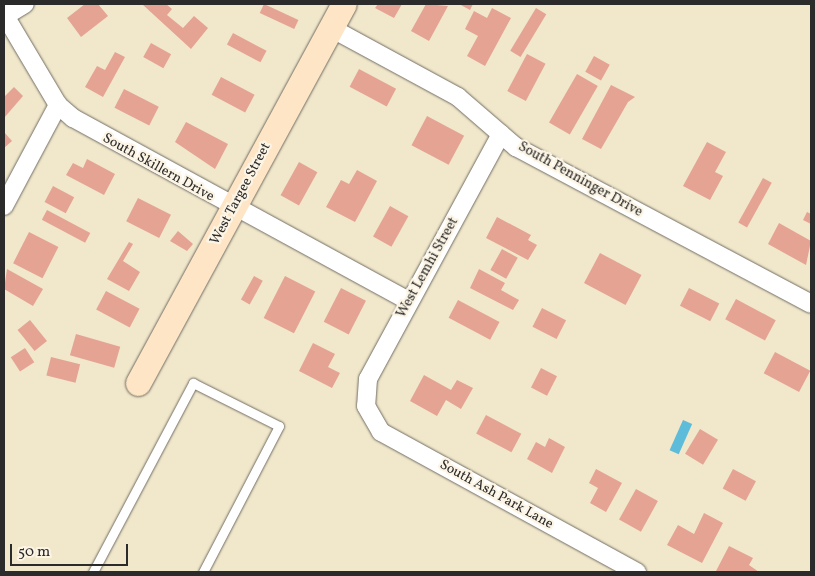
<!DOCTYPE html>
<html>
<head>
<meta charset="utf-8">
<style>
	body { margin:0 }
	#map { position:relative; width:815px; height:576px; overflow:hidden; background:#f1e7cb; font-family:Vollkorn,serif }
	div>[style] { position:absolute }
	.water>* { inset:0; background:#5cbcda; transform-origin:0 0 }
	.building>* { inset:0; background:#e5a394; transform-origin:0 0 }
	.roads { filter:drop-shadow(0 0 1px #706d63) drop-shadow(0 0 1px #706d63) }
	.lane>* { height:9px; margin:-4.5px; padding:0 4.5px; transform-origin:4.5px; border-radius:4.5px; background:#fff }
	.street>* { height:18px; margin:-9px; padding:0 9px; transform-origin:9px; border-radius:9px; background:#fff }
	.secondary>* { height:25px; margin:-12.5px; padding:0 12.5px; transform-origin:12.5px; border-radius:12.5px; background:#fde5c5 }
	span { translate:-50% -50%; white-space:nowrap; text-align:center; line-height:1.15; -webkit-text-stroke:4.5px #fcf5e5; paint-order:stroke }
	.street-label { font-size:14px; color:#2b2b2b }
	.frame { position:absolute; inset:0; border:5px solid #2b2b2b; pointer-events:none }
	.scale { position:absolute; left:10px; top:544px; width:118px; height:22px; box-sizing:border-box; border:2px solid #2b2b2b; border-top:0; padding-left:6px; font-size:15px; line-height:18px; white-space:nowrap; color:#2b2b2b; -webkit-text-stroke:4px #fcf5e5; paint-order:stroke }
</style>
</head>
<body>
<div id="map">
	<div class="water">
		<i style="left:683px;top:420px;width:10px;height:33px;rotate:24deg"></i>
	</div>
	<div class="building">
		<i style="clip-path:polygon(85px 4px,98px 4px,108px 16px,81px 37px,67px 18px)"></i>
		<i style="clip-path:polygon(142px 4px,166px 4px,172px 9px,167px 15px,183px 28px,194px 16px,208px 28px,191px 49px)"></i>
		<i style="left:264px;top:4px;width:38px;height:10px;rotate:25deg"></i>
		<i style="clip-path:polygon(378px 4px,402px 4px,394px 18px,375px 8px)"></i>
		<i style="clip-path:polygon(426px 4px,448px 6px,429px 41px,411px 31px)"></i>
		<i style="clip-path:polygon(459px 4px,473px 4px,470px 10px)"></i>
		<i style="clip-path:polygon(492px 8px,511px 18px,485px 66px,467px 56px,478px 36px,465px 29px,474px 11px,487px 18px)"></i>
		<i style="left:536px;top:8px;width:12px;height:50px;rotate:31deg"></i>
		<i style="left:233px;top:33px;width:38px;height:13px;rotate:28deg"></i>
		<i style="left:151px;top:43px;width:23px;height:16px;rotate:29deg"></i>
		<i style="clip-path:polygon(115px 52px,125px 57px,103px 97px,85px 87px,97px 66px,105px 70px)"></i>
		<i style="left:527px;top:54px;width:21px;height:42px;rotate:28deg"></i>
		<i style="left:594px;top:56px;width:18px;height:18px;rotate:29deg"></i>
		<i style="left:359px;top:69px;width:42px;height:20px;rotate:28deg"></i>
		<i style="left:577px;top:74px;width:24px;height:56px;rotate:30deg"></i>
		<i style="left:221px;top:77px;width:38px;height:20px;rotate:28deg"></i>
		<i style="clip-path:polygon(611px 85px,635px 97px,628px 102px,601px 149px,582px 139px)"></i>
		<i style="clip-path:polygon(14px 87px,23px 96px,4px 118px,4px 97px)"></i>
		<i style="left:124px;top:89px;width:39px;height:21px;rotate:27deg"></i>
		<i style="left:427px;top:116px;width:42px;height:33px;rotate:28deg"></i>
		<i style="clip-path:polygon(186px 122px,228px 144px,215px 169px,175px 142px)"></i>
		<i style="clip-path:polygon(4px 132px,12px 141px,4px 148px)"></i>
		<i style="clip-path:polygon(707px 142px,726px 152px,715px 172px,723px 176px,710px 200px,683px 186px)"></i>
		<i style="clip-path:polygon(87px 159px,115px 174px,104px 195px,66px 175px,73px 163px,83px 168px)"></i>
		<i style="left:299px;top:162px;width:21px;height:38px;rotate:29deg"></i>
		<i style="clip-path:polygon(357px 170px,377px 181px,355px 222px,326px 207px,341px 180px,349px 184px)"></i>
		<i style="left:763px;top:178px;width:10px;height:51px;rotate:29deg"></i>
		<i style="left:53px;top:186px;width:24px;height:18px;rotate:28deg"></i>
		<i style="left:138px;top:198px;width:37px;height:26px;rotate:27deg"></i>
		<i style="left:390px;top:206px;width:21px;height:35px;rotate:29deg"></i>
		<i style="left:47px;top:210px;width:49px;height:11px;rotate:28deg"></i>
		<i style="clip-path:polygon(807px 212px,811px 214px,811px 224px,803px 220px)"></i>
		<i style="clip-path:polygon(497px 217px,531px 235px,528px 240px,537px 245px,528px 260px,486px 238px)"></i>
		<i style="clip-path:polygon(779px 223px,811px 241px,806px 265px,768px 244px)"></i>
		<i style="clip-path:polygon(178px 231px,193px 244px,187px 251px,170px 241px)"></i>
		<i style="left:29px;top:232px;width:33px;height:35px;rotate:27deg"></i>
		<i style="clip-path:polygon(129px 242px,133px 244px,123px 261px,140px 272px,129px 291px,107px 279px)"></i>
		<i style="left:502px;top:249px;width:18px;height:24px;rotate:29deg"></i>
		<i style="left:600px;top:253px;width:47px;height:34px;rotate:28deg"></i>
		<i style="clip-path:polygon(7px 269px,43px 289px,33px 306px,4px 289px)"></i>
		<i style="clip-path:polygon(479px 269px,505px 283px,501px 290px,519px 300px,513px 310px,470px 288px)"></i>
		<i style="left:254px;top:276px;width:10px;height:27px;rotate:29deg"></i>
		<i style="left:285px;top:276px;width:34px;height:47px;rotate:27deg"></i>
		<i style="left:341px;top:288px;width:28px;height:38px;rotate:27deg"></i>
		<i style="left:689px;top:288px;width:34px;height:20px;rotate:27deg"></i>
		<i style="left:106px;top:291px;width:38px;height:21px;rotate:28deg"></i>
		<i style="left:736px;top:299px;width:45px;height:23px;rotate:28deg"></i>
		<i style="left:458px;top:300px;width:47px;height:20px;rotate:28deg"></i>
		<i style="left:542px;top:308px;width:27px;height:21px;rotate:27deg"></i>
		<i style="left:30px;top:320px;width:27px;height:16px;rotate:51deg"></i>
		<i style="left:76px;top:334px;width:46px;height:22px;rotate:16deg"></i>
		<i style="clip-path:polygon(313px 343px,335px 354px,328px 367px,340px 373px,332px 388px,299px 371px)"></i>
		<i style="left:25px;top:348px;width:17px;height:17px;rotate:57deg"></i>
		<i style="left:775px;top:352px;width:40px;height:24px;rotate:28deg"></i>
		<i style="left:51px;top:357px;width:30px;height:19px;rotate:14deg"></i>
		<i style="left:541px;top:368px;width:18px;height:22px;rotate:27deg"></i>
		<i style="clip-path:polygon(424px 375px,451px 390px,457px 380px,473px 388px,461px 409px,446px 400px,437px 416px,410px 401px)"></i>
		<i style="left:486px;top:415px;width:40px;height:21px;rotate:28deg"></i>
		<i style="left:700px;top:429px;width:21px;height:29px;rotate:31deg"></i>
		<i style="clip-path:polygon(549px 438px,565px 447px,552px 473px,527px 459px,536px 442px,545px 447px)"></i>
		<i style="clip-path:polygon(596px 469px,622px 483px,606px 512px,590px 503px,598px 488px,589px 483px)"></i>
		<i style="left:733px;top:469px;width:26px;height:22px;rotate:28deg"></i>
		<i style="left:636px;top:489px;width:25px;height:35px;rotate:29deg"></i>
		<i style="clip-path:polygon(704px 513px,723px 523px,702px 563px,667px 545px,678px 525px,694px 534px)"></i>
		<i style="clip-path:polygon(729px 546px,753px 558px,749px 565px,759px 572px,716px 571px)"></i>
	</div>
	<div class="roads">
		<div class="lane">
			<i style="left:93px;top:572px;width:214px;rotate:-62.1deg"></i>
			<i style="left:193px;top:383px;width:96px;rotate:26.6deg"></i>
			<i style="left:279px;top:426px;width:165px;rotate:117.5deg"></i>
		</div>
		<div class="street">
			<i style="left:4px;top:14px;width:106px;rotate:59.3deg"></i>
			<i style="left:58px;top:105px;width:20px;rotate:41deg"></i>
			<i style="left:73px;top:118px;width:383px;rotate:28.6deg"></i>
			<i style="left:5px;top:16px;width:23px;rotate:-31deg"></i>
			<i style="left:331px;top:28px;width:145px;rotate:28.5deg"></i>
			<i style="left:458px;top:97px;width:77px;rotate:40.8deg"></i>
			<i style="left:516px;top:147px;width:334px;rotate:28deg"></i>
			<i style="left:501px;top:134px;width:279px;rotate:118.5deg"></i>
			<i style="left:368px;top:379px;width:27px;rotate:94deg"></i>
			<i style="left:366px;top:406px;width:30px;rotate:60deg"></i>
			<i style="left:381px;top:432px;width:292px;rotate:28.7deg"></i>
			<i style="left:4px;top:206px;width:115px;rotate:-61.9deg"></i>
		</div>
		<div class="secondary">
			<i style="left:138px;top:383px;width:431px;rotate:-61.5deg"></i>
		</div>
	</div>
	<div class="street-label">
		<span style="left:158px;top:168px;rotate:29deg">South Skillern Drive</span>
		<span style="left:580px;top:180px;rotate:29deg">South Penninger Drive</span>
		<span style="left:241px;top:194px;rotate:-62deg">West Targee Street</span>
		<span style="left:428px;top:268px;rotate:-61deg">West Lemhi Street</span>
		<span style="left:496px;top:495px;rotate:29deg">South Ash Park Lane</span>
	</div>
	<div class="frame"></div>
	<div class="scale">50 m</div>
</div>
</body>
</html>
